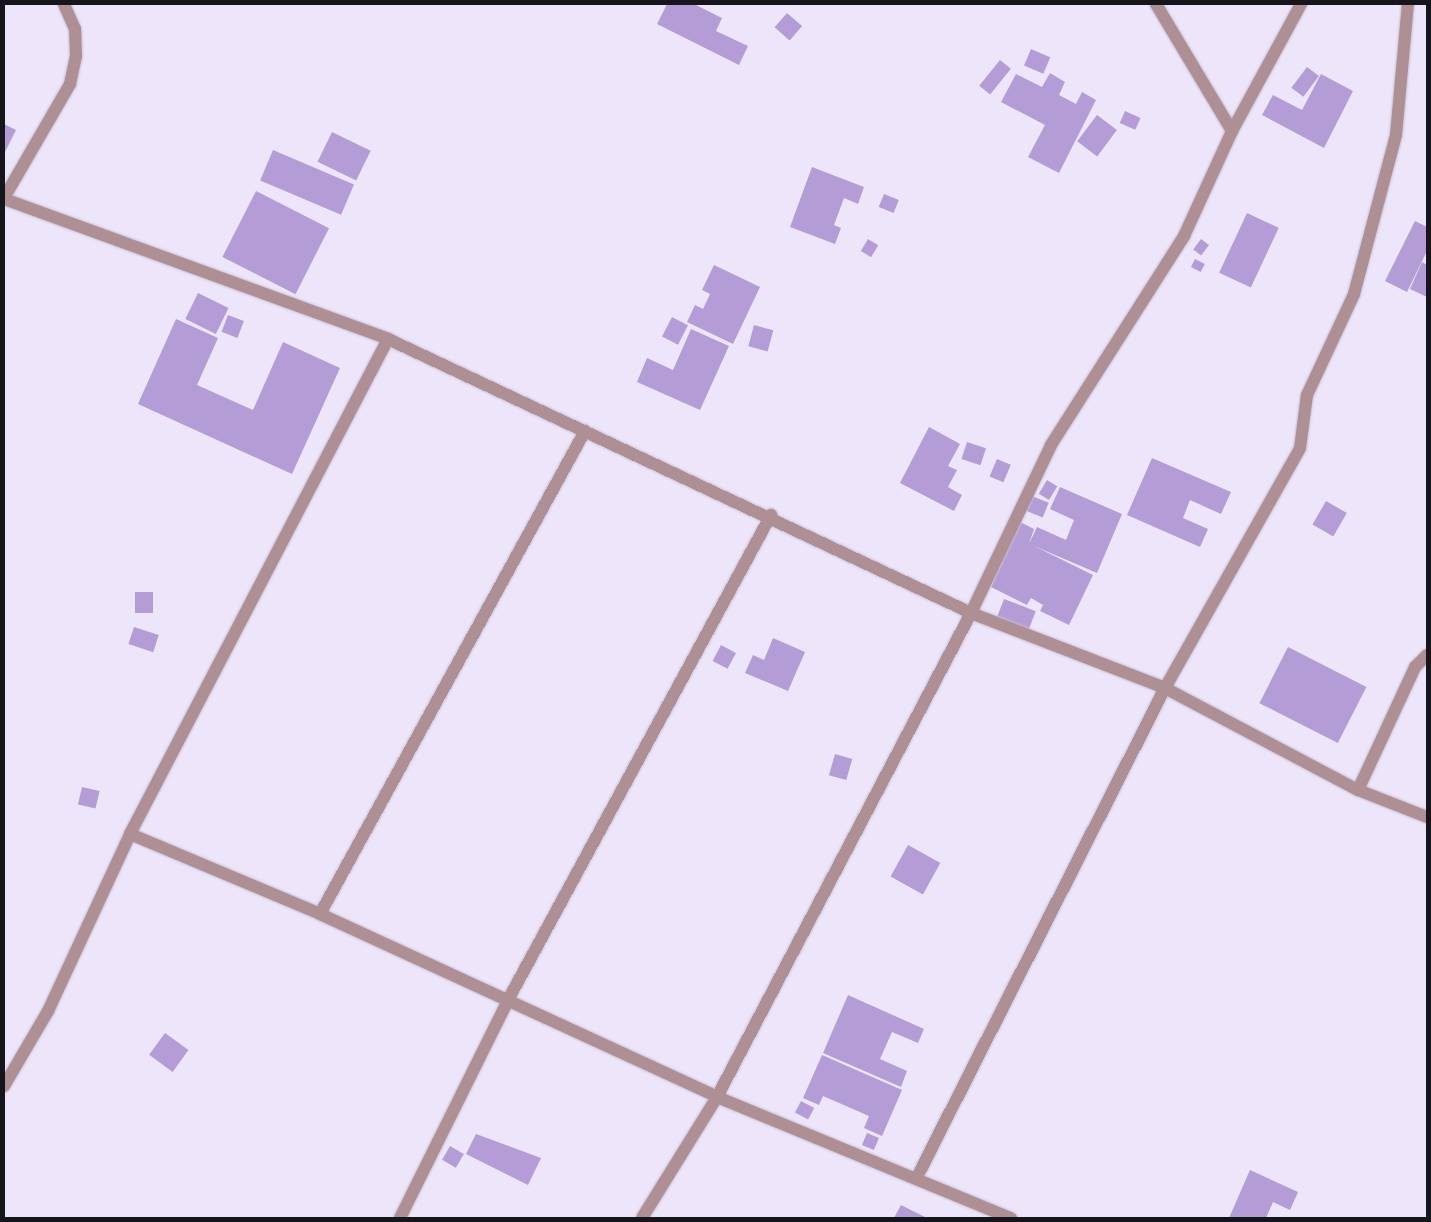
<!DOCTYPE html>
<html>
<head>
<meta charset="utf-8">
<style>
	body { margin:0 }
	#map { position:relative; width:1431px; height:1222px; overflow:hidden; background:#ede5fa; font-family:"Golos Text",sans-serif }
	div>[style] { position:absolute }
	.building>* { inset:0; background:#b49dd7; transform-origin:0 0 }
	.roads { filter:drop-shadow(0 0 1px #c6c0d2) drop-shadow(0 0 1px #c6c0d2) }
	.street>* { height:12px; margin:-6px; padding:0 6px; transform-origin:6px; border-radius:6px; background:#ae8f94 }
	span { translate:-50% -50%; white-space:nowrap; text-align:center; line-height:1.15; -webkit-text-stroke:5px #ede5fa; paint-order:stroke }
	.frame { position:absolute; inset:0; border:5px solid #17151c; pointer-events:none }
</style>
</head>
<body>
<div id="map">
	<div class="building">
		<i style="clip-path:polygon(667px 4px,694px 4px,722px 18px,716px 31px,748px 46px,739px 65px,657px 24px)"></i>
		<i style="left:787px;top:13px;width:20px;height:19px;rotate:41deg"></i>
		<i style="left:1031px;top:49px;width:21px;height:18px;rotate:23deg"></i>
		<i style="left:1000px;top:60px;width:14px;height:33px;rotate:39deg"></i>
		<i style="left:1307px;top:67px;width:15px;height:26px;rotate:37deg"></i>
		<i style="clip-path:polygon(1050px 73px,1065px 82px,1059px 95px,1076px 104px,1082px 92px,1096px 100px,1059px 173px,1028px 157px,1045px 125px,1001px 102px,1016px 74px,1042px 87px)"></i>
		<i style="clip-path:polygon(1321px 74px,1353px 91px,1324px 148px,1262px 115px,1273px 95px,1302px 110px)"></i>
		<i style="left:1125px;top:111px;width:17px;height:13px;rotate:24deg"></i>
		<i style="left:1097px;top:115px;width:25px;height:33px;rotate:37deg"></i>
		<i style="clip-path:polygon(4px 124px,16px 130px,4px 154px)"></i>
		<i style="left:332px;top:132px;width:43px;height:33px;rotate:26deg"></i>
		<i style="left:273px;top:150px;width:88px;height:33px;rotate:23deg"></i>
		<i style="clip-path:polygon(812px 167px,864px 187px,858px 204px,844px 198px,834px 225px,841px 228px,835px 244px,790px 227px)"></i>
		<i style="left:256px;top:191px;width:82px;height:74px;rotate:27deg"></i>
		<i style="left:884px;top:194px;width:16px;height:14px;rotate:22deg"></i>
		<i style="left:1247px;top:213px;width:35px;height:66px;rotate:25deg"></i>
		<i style="clip-path:polygon(1415px 221px,1427px 227px,1427px 251px,1407px 292px,1385px 281px)"></i>
		<i style="left:868px;top:239px;width:12px;height:14px;rotate:31deg"></i>
		<i style="left:1201px;top:239px;width:10px;height:13px;rotate:37deg"></i>
		<i style="left:1195px;top:259px;width:11px;height:9px;rotate:27deg"></i>
		<i style="clip-path:polygon(1422px 262px,1427px 265px,1427px 297px,1410px 289px)"></i>
		<i style="clip-path:polygon(714px 265px,760px 287px,733px 344px,687px 322px,695px 305px,703px 309px,710px 294px,702px 290px)"></i>
		<i style="left:198px;top:293px;width:34px;height:29px;rotate:26deg"></i>
		<i style="left:228px;top:315px;width:17px;height:18px;rotate:21deg"></i>
		<i style="left:672px;top:317px;width:18px;height:22px;rotate:27deg"></i>
		<i style="clip-path:polygon(176px 319px,218px 338px,197px 385px,253px 410px,283px 342px,340px 368px,292px 474px,138px 404px)"></i>
		<i style="left:754px;top:325px;width:20px;height:22px;rotate:15deg"></i>
		<i style="clip-path:polygon(691px 329px,729px 346px,700px 410px,637px 382px,647px 358px,673px 370px)"></i>
		<i style="clip-path:polygon(929px 427px,960px 444px,948px 466px,957px 470px,948px 487px,962px 495px,954px 511px,900px 483px)"></i>
		<i style="left:967px;top:442px;width:20px;height:18px;rotate:18deg"></i>
		<i style="clip-path:polygon(1152px 458px,1231px 492px,1221px 514px,1190px 500px,1183px 518px,1208px 529px,1200px 547px,1127px 515px)"></i>
		<i style="left:997px;top:459px;width:15px;height:19px;rotate:23deg"></i>
		<i style="left:1047px;top:480px;width:12px;height:16px;rotate:31deg"></i>
		<i style="clip-path:polygon(1060px 487px,1122px 514px,1097px 573px,1034px 546px,1093px 575px,1069px 625px,1040px 611px,1043px 605px,1031px 598px,1027px 605px,991px 587px,1020px 522px,1034px 529px,1029px 544px,1037px 527px,1066px 540px,1074px 520px,1050px 509px)"></i>
		<i style="left:1032px;top:496px;width:18px;height:16px;rotate:22deg"></i>
		<i style="left:1326px;top:501px;width:24px;height:27px;rotate:30deg"></i>
		<i style="left:135px;top:592px;width:18px;height:21px"></i>
		<i style="left:1004px;top:599px;width:34px;height:19px;rotate:21deg"></i>
		<i style="left:134px;top:627px;width:26px;height:18px;rotate:18deg"></i>
		<i style="clip-path:polygon(773px 638px,805px 652px,788px 691px,745px 673px,753px 655px,764px 660px)"></i>
		<i style="left:721px;top:645px;width:17px;height:18px;rotate:28deg"></i>
		<i style="left:1288px;top:647px;width:88px;height:63px;rotate:27deg"></i>
		<i style="left:835px;top:754px;width:18px;height:22px;rotate:16deg"></i>
		<i style="left:82px;top:787px;width:18px;height:18px;rotate:13deg"></i>
		<i style="left:908px;top:845px;width:37px;height:36px;rotate:29deg"></i>
		<i style="clip-path:polygon(848px 995px,924px 1029px,918px 1043px,892px 1032px,880px 1059px,907px 1071px,901px 1087px,823px 1053px)"></i>
		<i style="left:165px;top:1033px;width:29px;height:27px;rotate:36deg"></i>
		<i style="clip-path:polygon(822px 1055px,902px 1090px,882px 1136px,864px 1128px,869px 1116px,823px 1096px,819px 1105px,803px 1098px)"></i>
		<i style="left:801px;top:1101px;width:15px;height:13px;rotate:28deg"></i>
		<i style="left:867px;top:1133px;width:13px;height:13px;rotate:23deg"></i>
		<i style="clip-path:polygon(476px 1134px,541px 1158px,528px 1185px,466px 1154px)"></i>
		<i style="left:450px;top:1146px;width:16px;height:16px;rotate:30deg"></i>
		<i style="clip-path:polygon(1250px 1170px,1298px 1192px,1290px 1210px,1273px 1202px,1266px 1218px,1229px 1218px)"></i>
		<i style="clip-path:polygon(901px 1205px,927px 1218px,894px 1218px)"></i>
	</div>
	<div class="roads">
		<div class="street">
			<i style="left:1156px;top:4px;width:148px;rotate:59.1deg"></i>
			<i style="left:4px;top:198px;width:132px;rotate:-59.9deg"></i>
			<i style="left:70px;top:84px;width:29px;rotate:-78deg"></i>
			<i style="left:76px;top:56px;width:27px;rotate:-92deg"></i>
			<i style="left:75px;top:29px;width:27px;rotate:-114deg"></i>
			<i style="left:4px;top:199px;width:409px;rotate:20deg"></i>
			<i style="left:388px;top:339px;width:644px;rotate:25.17deg"></i>
			<i style="left:971px;top:613px;width:208px;rotate:21.1deg"></i>
			<i style="left:1165px;top:688px;width:218px;rotate:27.9deg"></i>
			<i style="left:1358px;top:790px;width:74px;rotate:21.4deg"></i>
			<i style="left:388px;top:339px;width:558px;rotate:117.53deg"></i>
			<i style="left:130px;top:834px;width:206px;rotate:22.8deg"></i>
			<i style="left:320px;top:914px;width:437px;rotate:24.7deg"></i>
			<i style="left:717px;top:1097px;width:318px;rotate:22.4deg"></i>
			<i style="left:1358px;top:790px;width:136px;rotate:-65.1deg"></i>
			<i style="left:1415px;top:667px;width:17px;rotate:-45deg"></i>
			<i style="left:320px;top:914px;width:551px;rotate:-61.25deg"></i>
			<i style="left:4px;top:1086px;width:87px;rotate:-59.6deg"></i>
			<i style="left:48px;top:1011px;width:195px;rotate:-65.1deg"></i>
			<i style="left:916px;top:1179px;width:551px;rotate:-63.11deg"></i>
			<i style="left:1165px;top:688px;width:275px;rotate:-60.6deg"></i>
			<i style="left:1300px;top:448px;width:53px;rotate:-82.5deg"></i>
			<i style="left:1307px;top:395px;width:111px;rotate:-65deg"></i>
			<i style="left:1354px;top:294px;width:164px;rotate:-75.2deg"></i>
			<i style="left:1396px;top:135px;width:132px;rotate:-84.8deg"></i>
			<i style="left:400px;top:1218px;width:243px;rotate:-63.6deg"></i>
			<i style="left:508px;top:1000px;width:552px;rotate:-61.53deg"></i>
			<i style="left:642px;top:1218px;width:142px;rotate:-58.2deg"></i>
			<i style="left:717px;top:1097px;width:547px;rotate:-62.31deg"></i>
			<i style="left:971px;top:613px;width:186px;rotate:-64.5deg"></i>
			<i style="left:1051px;top:445px;width:248px;rotate:-57.5deg"></i>
			<i style="left:1184px;top:236px;width:115px;rotate:-65.4deg"></i>
			<i style="left:1232px;top:131px;width:145px;rotate:-61.5deg"></i>
		</div>
	</div>
	<div class="frame"></div>
</div>
</body>
</html>
